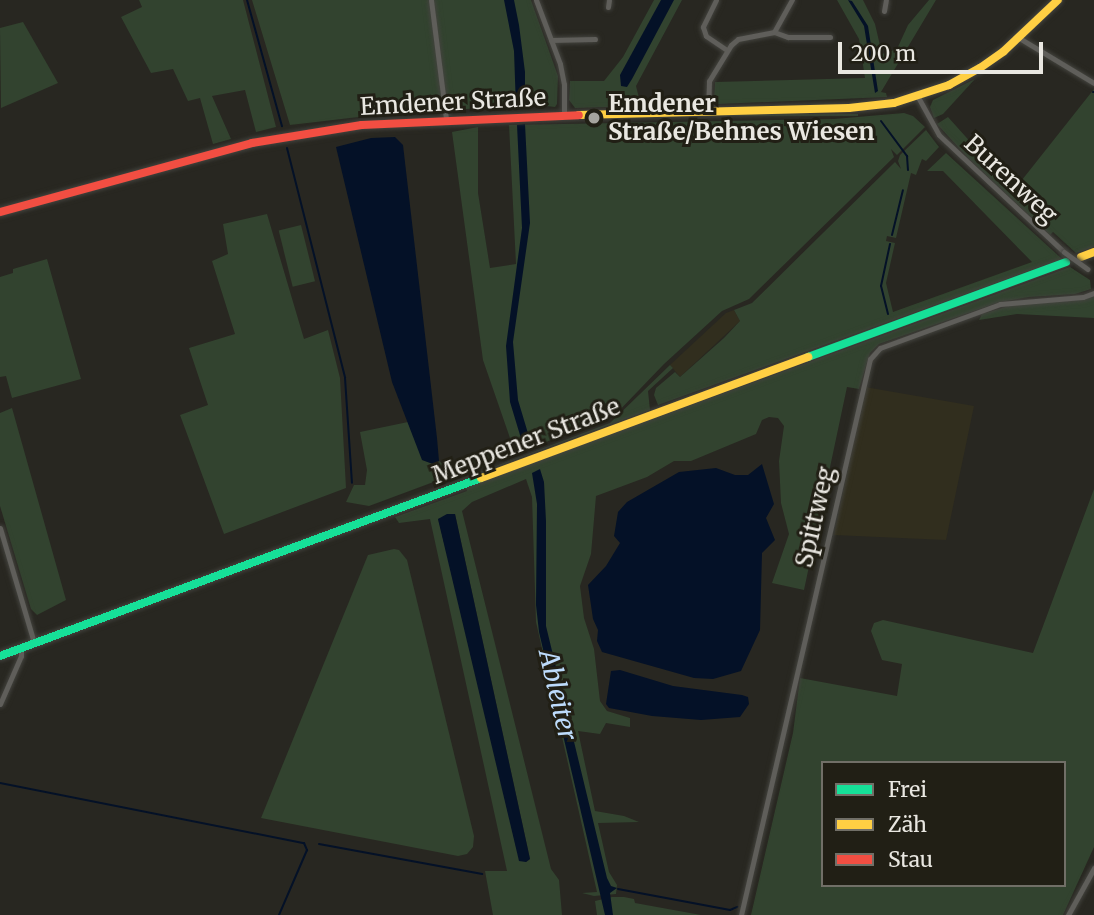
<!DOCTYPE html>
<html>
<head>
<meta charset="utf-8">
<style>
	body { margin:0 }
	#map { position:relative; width:1094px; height:915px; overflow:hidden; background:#282721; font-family:Merriweather,serif }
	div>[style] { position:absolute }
	.built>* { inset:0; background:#312e1e }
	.green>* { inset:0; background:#32432f; transform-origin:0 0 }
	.water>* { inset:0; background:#041127 }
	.stream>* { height:2px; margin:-1px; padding:0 1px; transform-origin:1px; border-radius:1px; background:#041127 }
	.roads { filter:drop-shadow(0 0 2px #43433e) drop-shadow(0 0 2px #43433e) }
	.street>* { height:5px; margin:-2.5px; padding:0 2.5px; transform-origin:2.5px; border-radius:2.5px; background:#5f5e5a }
	.fast>* { height:8px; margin:-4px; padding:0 4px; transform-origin:4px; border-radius:4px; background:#16e098 }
	.slow>* { height:8px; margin:-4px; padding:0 4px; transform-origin:4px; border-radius:4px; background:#ffcf43 }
	.jam>* { height:8px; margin:-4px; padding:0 4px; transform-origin:4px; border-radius:4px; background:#f24e42 }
	.bridges { filter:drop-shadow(0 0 2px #43433e) drop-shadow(0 0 2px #43433e) }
	.street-bridge>* { height:5px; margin:-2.5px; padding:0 2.5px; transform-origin:2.5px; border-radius:2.5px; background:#5f5e5a }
	.dots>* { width:19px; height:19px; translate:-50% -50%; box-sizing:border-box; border:4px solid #211f15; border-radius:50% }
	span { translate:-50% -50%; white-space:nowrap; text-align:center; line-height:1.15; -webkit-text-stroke:6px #211f15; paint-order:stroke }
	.street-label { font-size:24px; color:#e9e7e1 }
	.poi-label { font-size:24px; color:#e9e7e1; font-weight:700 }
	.left { translate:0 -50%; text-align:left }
	.water-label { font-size:26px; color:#bddbfb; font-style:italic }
	.legend { position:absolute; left:821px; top:761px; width:245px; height:126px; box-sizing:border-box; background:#211f15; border:2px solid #716f67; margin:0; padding:9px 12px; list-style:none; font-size:21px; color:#e9e7e1 }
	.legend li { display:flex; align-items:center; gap:14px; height:35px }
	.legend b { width:35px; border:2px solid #716f67 }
	.scale { position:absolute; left:838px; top:42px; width:205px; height:32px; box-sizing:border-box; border:4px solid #e9e7e1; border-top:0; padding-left:9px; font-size:21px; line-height:24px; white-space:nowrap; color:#e9e7e1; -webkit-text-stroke:5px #211f15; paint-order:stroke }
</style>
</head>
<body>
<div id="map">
	<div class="built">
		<i style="clip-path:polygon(734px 310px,740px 321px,680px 377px,670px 365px,726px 313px)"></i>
		<i style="clip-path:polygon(865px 387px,974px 406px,946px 540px,834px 535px)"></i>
	</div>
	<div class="green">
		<i style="clip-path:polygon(139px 0,243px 0,276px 127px,256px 132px,245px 90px,212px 96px,231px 139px,213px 144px,200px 98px,188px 101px,173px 69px,151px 73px,121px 17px,142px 7px)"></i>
		<i style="clip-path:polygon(252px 0,531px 0,558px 76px,557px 104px,555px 107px,538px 105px,498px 110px,497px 107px,376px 115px,290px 125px)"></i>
		<i style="clip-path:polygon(654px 0,682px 0,636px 86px,641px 106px,575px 108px,569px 100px,570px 81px,604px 81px,623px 57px)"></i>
		<i style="clip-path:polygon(837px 0,863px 0,875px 24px,882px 54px,897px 49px,908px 25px,929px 0,936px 0,881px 92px,886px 93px,887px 97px,718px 104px,714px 99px,715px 82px,865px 78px,859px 39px)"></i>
		<i style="clip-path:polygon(23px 22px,58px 83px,1px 108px,0 28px)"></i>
		<i style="clip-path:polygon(975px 79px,943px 114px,934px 118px,930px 107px,933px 100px)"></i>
		<i style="clip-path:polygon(1094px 89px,1094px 247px,1076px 253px,1053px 232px,1050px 235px,969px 159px,937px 124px,948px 117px,974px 146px,1018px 185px)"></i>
		<i style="clip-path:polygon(904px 113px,913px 116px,925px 127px,897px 155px,891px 149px,894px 157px,749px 299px,722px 311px,664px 364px,614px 416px,465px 473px,464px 462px,511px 441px,483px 360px,452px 132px,478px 127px,478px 193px,490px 268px,516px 264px,509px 125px,834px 119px)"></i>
		<i style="clip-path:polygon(766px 114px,858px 114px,858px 116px,687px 116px)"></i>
		<i style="clip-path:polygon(926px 130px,939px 147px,926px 161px,922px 159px,916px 175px,911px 173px,896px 238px,887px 236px,886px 241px,895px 243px,886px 283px,893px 312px,1032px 262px,943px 171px,927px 171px,946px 153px,1062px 259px,658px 405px,654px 395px,656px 388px,675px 372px,680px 377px,724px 338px,740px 321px,734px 310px,752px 303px,895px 162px,901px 169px,898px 161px,900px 155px)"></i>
		<i style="clip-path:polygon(267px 214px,304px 339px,328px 330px,340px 378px,346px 488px,224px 534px,180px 415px,208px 405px,189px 348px,235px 334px,212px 261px,228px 254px,223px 224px)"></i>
		<i style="left:301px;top:225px;width:58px;height:23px;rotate:76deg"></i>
		<i style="clip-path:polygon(47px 259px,81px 379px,12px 398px,6px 376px,0 377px,0 277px,13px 273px,13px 269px)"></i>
		<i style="clip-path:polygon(evenodd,1070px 267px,1090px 280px,1091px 289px,1075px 294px,1029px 297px,1000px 302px,879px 344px,870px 353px,859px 389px,847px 387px,804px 590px,772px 583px,789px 534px,781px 503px,779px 461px,784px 426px,778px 418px,769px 417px,762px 420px,756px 434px,691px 461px,674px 461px,647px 477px,596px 496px,591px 554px,580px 586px,584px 618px,594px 649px,600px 701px,607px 711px,630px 718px,630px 727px,606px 723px,600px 734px,578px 731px,595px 811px,624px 816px,639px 822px,598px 823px,609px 872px,617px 885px,616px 894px,594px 896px,582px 893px,597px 892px,536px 622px,532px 497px,526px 479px,472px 502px,462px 511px,551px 869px,559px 880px,562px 915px,493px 915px,485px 871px,507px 871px,430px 519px,399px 523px,395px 517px,467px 491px,466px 487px,1070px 267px,455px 514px,530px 859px,526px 862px,438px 519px,455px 514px)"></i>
		<i style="clip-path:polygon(1094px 297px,1094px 318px,1017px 314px,979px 320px,982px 314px,1012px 305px)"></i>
		<i style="clip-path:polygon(670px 365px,673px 368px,648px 391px,650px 410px,462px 479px,610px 423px)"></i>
		<i style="clip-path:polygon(12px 408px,66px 600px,37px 615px,31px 609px,0 506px,0 413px)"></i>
		<i style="clip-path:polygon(408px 422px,423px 460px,433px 464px,439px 461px,455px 474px,369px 506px,346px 502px,354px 485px,365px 485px,367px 470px,360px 432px)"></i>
		<i style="clip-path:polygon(evenodd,1094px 489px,1094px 847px,1063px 915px,751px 915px,793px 733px,800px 678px,897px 696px,902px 664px,882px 660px,871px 631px,874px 623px,883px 620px,1033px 653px,1094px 489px,823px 763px,1064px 763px,1064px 885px,823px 885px,823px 763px)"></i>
		<i style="clip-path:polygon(394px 549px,399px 550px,407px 560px,474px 836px,473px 847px,467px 854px,458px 856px,261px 818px,368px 555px)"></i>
		<i style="clip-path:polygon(612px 897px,624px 897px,634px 899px,635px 903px,701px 915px,597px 915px,595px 901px)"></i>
	</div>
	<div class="water">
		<i style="clip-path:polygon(504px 0,514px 0,519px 25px,525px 72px,525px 108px,516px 108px,514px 51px)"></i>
		<i style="clip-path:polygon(661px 0,674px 0,632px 79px,627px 87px,621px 86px,620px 75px)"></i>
		<i style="clip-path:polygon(848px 0,852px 1px,868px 26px,878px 91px,875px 93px,864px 26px)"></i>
		<i style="clip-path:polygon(525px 124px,530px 223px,513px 342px,518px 400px,530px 440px,523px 445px,510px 402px,506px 346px,522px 228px,517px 125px)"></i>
		<i style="clip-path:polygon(395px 137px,403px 145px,437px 438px,439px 461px,433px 464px,422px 460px,392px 382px,336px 147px,371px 138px)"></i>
		<i style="clip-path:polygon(762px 464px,774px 504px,766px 518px,775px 540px,762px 553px,760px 630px,741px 671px,713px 679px,694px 678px,602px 652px,597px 641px,598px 630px,593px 619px,588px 585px,606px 566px,620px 543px,614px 536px,618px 512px,627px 502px,679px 472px,716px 468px,735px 475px,748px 475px)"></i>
		<i style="clip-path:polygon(540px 469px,544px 482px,546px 521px,546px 626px,607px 878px,611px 886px,617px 888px,610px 893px,613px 915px,605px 915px,539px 632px,536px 605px,537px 504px,532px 473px)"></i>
		<i style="clip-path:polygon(447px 514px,455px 514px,530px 859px,526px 862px,519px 861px,438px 519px)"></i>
		<i style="clip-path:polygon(620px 670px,673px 686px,742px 695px,748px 697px,749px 704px,740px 717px,701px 720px,652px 716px,609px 708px,606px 704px,611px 671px)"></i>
	</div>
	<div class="stream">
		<i style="left:247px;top:0;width:131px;rotate:74.5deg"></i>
		<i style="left:1093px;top:92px;width:1px"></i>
		<i style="left:881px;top:121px;width:44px;rotate:53.4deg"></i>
		<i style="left:907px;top:156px;width:14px;rotate:86deg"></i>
		<i style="left:287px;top:148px;width:237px;rotate:75.8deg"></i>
		<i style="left:345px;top:378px;width:105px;rotate:86.2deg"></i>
		<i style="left:892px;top:235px;width:46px;rotate:-76.3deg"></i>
		<i style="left:888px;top:314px;width:29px;rotate:-104deg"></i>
		<i style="left:881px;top:286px;width:43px;rotate:-77.9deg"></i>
		<i style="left:0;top:783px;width:310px;rotate:11.2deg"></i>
		<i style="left:304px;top:843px;width:8px;rotate:67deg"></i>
		<i style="left:307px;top:850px;width:71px;rotate:113.3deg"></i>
		<i style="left:319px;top:844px;width:166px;rotate:10.4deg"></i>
		<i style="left:618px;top:889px;width:114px;rotate:10.6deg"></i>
		<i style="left:730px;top:910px;width:8px;rotate:-23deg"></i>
	</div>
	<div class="roads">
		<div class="street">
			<i style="left:431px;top:0;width:120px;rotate:82.8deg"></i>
			<i style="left:536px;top:0;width:68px;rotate:69.4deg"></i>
			<i style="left:560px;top:64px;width:20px;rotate:79deg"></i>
			<i style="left:564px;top:84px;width:32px;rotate:90deg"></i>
			<i style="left:716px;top:0;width:30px;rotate:116deg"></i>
			<i style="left:703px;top:27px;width:9px;rotate:72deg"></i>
			<i style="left:706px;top:36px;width:25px;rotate:34deg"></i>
			<i style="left:608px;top:7px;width:7px;rotate:-82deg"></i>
			<i style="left:884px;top:11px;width:11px;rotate:-80deg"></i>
			<i style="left:774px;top:32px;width:15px;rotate:20deg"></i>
			<i style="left:788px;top:37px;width:42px"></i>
			<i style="left:1019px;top:38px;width:87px;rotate:31deg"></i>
			<i style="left:551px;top:40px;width:44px;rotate:-1.3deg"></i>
			<i style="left:918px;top:97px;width:43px;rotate:61.1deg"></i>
			<i style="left:939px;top:135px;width:171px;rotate:43.1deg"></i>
			<i style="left:708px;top:111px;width:30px;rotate:-88deg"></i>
			<i style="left:709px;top:81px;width:42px;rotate:-58.6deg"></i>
			<i style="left:731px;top:45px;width:9px;rotate:-41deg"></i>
			<i style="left:738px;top:39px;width:37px;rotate:-11deg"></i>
			<i style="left:774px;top:32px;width:37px;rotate:-61deg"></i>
			<i style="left:0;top:528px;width:120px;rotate:73.5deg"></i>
			<i style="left:0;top:704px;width:52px;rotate:-66.4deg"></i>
			<i style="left:21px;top:656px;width:8px;rotate:-90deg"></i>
			<i style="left:741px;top:915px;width:571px;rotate:-76.94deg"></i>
			<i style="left:870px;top:359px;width:15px;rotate:-48deg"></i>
			<i style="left:880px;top:348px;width:128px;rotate:-20.1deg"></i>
			<i style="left:1000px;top:304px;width:83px;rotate:-4.8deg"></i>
			<i style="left:1083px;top:297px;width:12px;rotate:-20deg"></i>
			<i style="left:1068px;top:915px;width:54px;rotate:-61deg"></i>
		</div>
		<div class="fast">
			<i style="left:808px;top:357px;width:275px;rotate:-20.2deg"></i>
			<i style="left:0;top:656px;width:513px;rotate:-20.31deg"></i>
		</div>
		<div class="slow">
			<i style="left:579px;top:115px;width:270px;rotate:-1.5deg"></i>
			<i style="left:849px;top:108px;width:45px;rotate:-6.3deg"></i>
			<i style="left:894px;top:103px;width:58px;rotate:-18.1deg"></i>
			<i style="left:949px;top:85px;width:35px;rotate:-29deg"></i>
			<i style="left:980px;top:68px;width:29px;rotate:-35deg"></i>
			<i style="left:1004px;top:51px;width:74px;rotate:-43.4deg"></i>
			<i style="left:1081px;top:257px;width:14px;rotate:-21deg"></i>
			<i style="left:481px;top:478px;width:349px;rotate:-20.3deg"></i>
		</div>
		<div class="jam">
			<i style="left:0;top:212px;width:261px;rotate:-15.3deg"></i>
			<i style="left:252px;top:143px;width:111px;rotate:-9.3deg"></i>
			<i style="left:362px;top:125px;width:217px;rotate:-2.6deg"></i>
		</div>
	</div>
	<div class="bridges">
		<div class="street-bridge">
			<i style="left:1064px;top:252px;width:29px;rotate:36deg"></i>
		</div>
	</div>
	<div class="dots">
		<i style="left:594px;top:118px;background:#a5a49e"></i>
	</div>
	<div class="street-label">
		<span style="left:453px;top:102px;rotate:-3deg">Emdener Straße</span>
		<span style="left:1011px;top:179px;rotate:43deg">Burenweg</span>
		<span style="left:526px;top:441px;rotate:-21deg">Meppener Straße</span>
		<span style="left:815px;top:517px;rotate:-77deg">Spittweg</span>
	</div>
	<div class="poi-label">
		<span class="left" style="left:608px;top:118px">Emdener<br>Straße/Behnes Wiesen</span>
	</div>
	<div class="water-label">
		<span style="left:558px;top:695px;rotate:77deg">Ableiter</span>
	</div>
	<ul class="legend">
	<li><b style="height:9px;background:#16e098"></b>Frei</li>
	<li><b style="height:9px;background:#ffcf43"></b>Zäh</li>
	<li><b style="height:9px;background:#f24e42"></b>Stau</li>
	</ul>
	<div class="scale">200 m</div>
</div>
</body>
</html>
